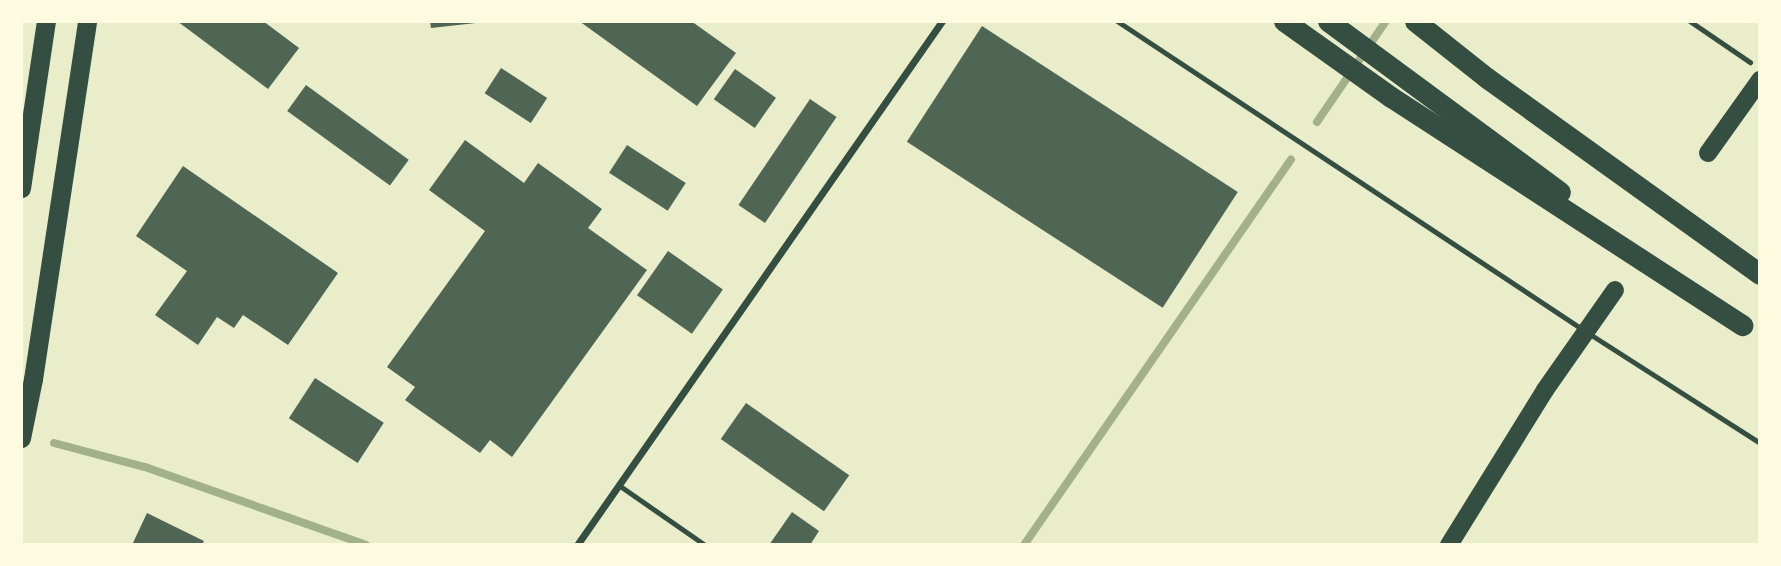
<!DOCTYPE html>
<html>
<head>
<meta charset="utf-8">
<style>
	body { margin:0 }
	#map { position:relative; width:1781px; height:566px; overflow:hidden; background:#e9edc9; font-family:"Sofia Sans Condensed",sans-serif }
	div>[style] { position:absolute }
	.stream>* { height:8px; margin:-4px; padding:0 4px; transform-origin:4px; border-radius:4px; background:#a3b18a }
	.building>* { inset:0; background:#4f6655; transform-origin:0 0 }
	.path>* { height:4.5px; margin:-2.25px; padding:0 2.25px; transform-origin:2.25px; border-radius:2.25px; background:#344e41 }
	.service>* { height:5px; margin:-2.5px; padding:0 2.5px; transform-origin:2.5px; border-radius:2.5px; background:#344e41 }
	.minor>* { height:7px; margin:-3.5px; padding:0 3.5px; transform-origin:3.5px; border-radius:3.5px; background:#344e41 }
	.primary>* { height:18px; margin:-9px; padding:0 9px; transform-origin:9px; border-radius:9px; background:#344e41 }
	.trunk>* { height:19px; margin:-9.5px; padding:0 9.5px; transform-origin:9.5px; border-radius:9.5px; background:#344e41 }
	.motorway>* { height:21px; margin:-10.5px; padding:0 10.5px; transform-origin:10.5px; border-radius:10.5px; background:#344e41 }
	span { translate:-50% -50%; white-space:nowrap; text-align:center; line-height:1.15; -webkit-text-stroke:6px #fefae0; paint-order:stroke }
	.frame { position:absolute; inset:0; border:23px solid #fefae0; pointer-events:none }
</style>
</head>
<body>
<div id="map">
	<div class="stream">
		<i style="left:1317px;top:122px;width:122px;rotate:-55.7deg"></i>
		<i style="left:54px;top:443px;width:94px;rotate:14.8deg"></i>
		<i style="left:145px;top:467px;width:234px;rotate:19.4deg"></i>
		<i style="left:1024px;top:545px;width:469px;rotate:-55.3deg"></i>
	</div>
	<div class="building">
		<i style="clip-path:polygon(177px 21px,263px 21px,299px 48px,268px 89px)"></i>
		<i style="clip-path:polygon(430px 21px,476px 21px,476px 23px,431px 28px)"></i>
		<i style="clip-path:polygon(579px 21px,691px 21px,736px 53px,697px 106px)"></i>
		<i style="left:982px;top:26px;width:305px;height:138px;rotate:33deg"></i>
		<i style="left:501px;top:68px;width:55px;height:30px;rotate:33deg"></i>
		<i style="left:735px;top:69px;width:50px;height:37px;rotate:35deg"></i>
		<i style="left:306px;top:85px;width:127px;height:32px;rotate:36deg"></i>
		<i style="left:810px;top:99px;width:32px;height:128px;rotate:34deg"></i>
		<i style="clip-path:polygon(465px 140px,524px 183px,538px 163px,602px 209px,588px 228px,647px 270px,512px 457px,490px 440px,480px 453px,405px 400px,415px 387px,387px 367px,485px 231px,429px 190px)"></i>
		<i style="left:627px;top:145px;width:70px;height:33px;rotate:33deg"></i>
		<i style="clip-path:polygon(183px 166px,338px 273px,288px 345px,243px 315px,234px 328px,217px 317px,198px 345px,155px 315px,187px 271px,136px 236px)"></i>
		<i style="left:668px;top:251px;width:67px;height:54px;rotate:35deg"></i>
		<i style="left:315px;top:378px;width:82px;height:48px;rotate:33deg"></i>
		<i style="left:746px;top:403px;width:126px;height:44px;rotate:35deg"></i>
		<i style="clip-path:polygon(792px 512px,819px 531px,810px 545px,769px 545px)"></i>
		<i style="clip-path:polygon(147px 513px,204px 541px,202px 545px,132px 545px)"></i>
	</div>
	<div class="path">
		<i style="left:1690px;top:21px;width:73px;rotate:34.3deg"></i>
	</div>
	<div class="service">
		<i style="left:1117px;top:21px;width:561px;rotate:33.52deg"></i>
		<i style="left:1585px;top:331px;width:208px;rotate:32.6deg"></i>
		<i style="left:620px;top:486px;width:103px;rotate:34.8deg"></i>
	</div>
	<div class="minor">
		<i style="left:577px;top:545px;width:639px;rotate:-55.14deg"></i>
	</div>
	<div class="primary">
		<i style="left:1708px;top:153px;width:90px;rotate:-54.5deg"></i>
		<i style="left:1449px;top:545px;width:182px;rotate:-58.2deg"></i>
		<i style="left:1545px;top:390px;width:122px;rotate:-55deg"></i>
	</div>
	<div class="trunk">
		<i style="left:21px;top:188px;width:169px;rotate:-81.5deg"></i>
		<i style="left:21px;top:438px;width:60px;rotate:-78.5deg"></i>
		<i style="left:33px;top:379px;width:362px;rotate:-81.4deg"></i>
	</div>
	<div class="motorway">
		<i style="left:1284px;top:21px;width:131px;rotate:35.4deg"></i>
		<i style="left:1391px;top:97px;width:419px;rotate:33deg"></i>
		<i style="left:1328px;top:21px;width:288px;rotate:36.4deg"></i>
		<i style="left:1415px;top:21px;width:92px;rotate:38.4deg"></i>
		<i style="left:1487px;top:78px;width:336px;rotate:35.7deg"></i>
	</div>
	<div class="frame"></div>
</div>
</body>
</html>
